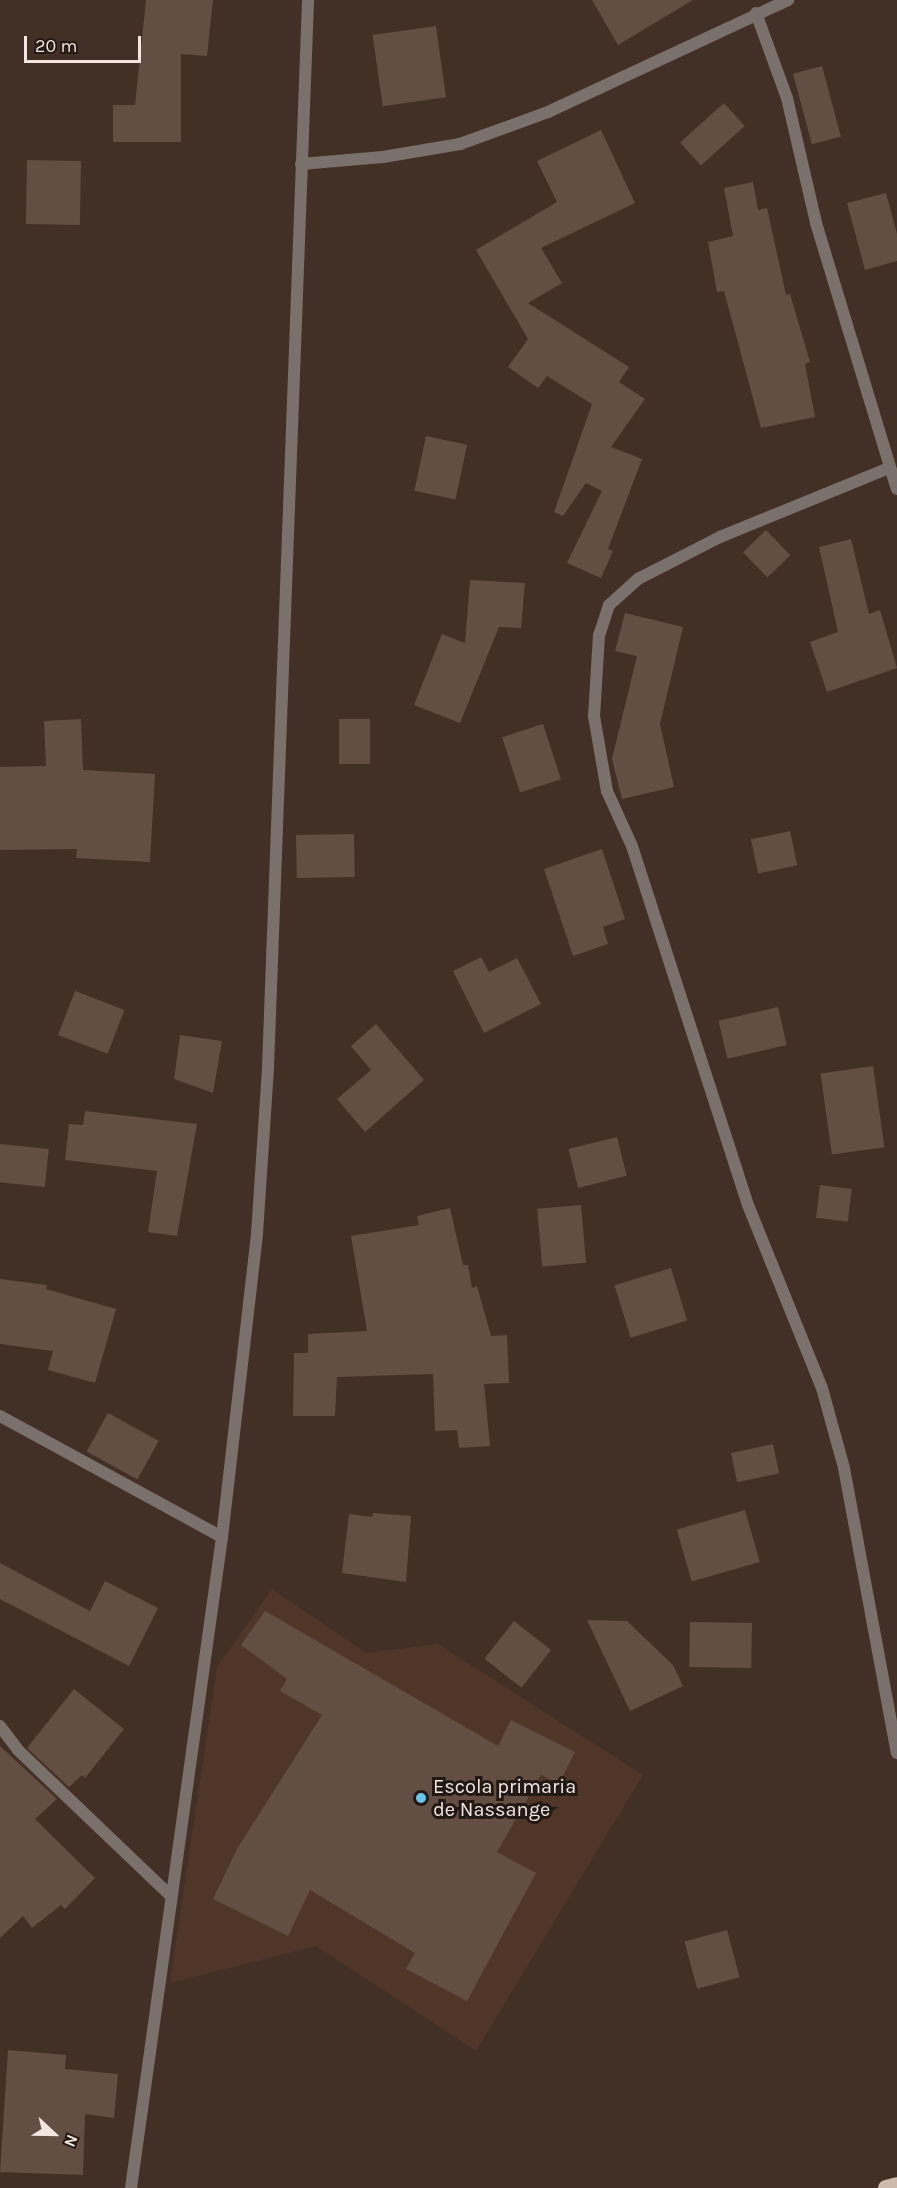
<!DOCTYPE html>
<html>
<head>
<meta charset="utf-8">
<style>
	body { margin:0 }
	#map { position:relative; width:897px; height:2188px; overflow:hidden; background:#422f25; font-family:Karla,sans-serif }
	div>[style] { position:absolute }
	.built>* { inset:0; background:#4f3629 }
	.building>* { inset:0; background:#634e44; transform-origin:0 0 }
	.minor>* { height:12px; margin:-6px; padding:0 6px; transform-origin:6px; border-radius:6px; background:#7b716c }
	.tertiary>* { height:12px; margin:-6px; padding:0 6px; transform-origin:6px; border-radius:6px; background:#7b716c }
	.trunk>* { height:16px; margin:-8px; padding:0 8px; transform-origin:8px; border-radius:8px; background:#cfb9ae }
	.dots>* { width:16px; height:16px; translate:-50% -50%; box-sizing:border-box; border:3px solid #221915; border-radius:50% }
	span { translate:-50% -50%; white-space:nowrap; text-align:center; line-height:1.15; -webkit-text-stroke:6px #221915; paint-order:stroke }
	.poi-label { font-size:20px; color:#f3e6e0 }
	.left { translate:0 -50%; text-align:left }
	.north { position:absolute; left:24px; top:2104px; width:60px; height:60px; -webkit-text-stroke:4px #221915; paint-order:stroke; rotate:112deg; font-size:16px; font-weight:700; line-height:24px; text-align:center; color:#f3e6e0 }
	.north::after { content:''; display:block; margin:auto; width:21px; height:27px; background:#f3e6e0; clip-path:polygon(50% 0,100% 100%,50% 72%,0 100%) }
	.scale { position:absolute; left:24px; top:36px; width:117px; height:27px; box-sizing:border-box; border:3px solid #f3e6e0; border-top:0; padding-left:8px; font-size:18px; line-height:21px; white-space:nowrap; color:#f3e6e0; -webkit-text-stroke:4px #221915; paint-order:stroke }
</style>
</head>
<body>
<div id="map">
	<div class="built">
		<i style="clip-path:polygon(272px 1589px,366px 1653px,438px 1644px,643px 1775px,476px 2051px,316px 1946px,170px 1983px,217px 1667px)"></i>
	</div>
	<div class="building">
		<i style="clip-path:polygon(146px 0,213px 0,207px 56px,181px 54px,181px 142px,113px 142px,113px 105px,135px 105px)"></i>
		<i style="clip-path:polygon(592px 0,693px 0,618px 45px)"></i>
		<i style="left:436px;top:26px;width:72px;height:64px;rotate:82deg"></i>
		<i style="left:822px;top:66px;width:73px;height:30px;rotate:75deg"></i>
		<i style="left:724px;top:103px;width:31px;height:59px;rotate:48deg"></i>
		<i style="clip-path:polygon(601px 130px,635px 203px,541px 248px,562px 283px,528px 303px,629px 367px,619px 382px,645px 399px,611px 447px,642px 459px,608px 549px,613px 551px,601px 578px,567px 563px,602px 491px,586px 483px,563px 516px,554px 512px,592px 404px,547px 376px,538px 388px,508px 367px,528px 339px,476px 250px,557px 202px,537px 161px)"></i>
		<i style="left:27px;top:160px;width:54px;height:64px;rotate:1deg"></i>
		<i style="clip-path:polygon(753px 182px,758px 210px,767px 208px,786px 295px,790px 294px,810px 362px,805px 364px,815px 417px,761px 428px,724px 291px,717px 292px,708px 242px,733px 236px,724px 188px)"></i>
		<i style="clip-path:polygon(886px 193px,897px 234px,897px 261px,865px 270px,847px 203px)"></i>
		<i style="left:426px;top:436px;width:42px;height:56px;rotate:12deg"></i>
		<i style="left:766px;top:530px;width:35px;height:32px;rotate:46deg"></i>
		<i style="clip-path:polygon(851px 539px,869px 614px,880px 610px,897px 668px,827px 692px,810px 642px,838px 632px,819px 547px)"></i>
		<i style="clip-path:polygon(470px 580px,525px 583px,521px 628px,499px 627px,460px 723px,414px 705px,442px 634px,465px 643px)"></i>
		<i style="clip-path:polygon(625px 613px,683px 627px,660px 724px,674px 787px,622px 799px,612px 759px,637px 656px,615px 651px)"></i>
		<i style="clip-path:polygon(81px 719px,83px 770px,155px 774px,150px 862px,76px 858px,77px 849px,0 850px,0 767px,46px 766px,44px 721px)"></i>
		<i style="left:339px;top:719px;width:31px;height:45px"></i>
		<i style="left:543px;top:724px;width:58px;height:43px;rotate:72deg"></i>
		<i style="left:790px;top:831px;width:35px;height:40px;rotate:78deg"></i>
		<i style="left:354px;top:834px;width:43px;height:58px;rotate:89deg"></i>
		<i style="clip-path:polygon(602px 849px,625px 919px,603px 927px,608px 944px,573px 956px,544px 869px)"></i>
		<i style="clip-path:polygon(481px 957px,489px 972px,517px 958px,541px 1004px,484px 1033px,453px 971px)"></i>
		<i style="left:75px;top:991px;width:53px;height:47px;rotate:21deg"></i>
		<i style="left:778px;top:1007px;width:39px;height:61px;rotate:77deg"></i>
		<i style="clip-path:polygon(376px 1024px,424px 1080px,365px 1132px,337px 1099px,371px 1070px,351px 1046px)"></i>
		<i style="clip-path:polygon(180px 1035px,222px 1041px,213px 1093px,174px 1079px)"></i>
		<i style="left:873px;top:1066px;width:82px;height:53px;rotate:82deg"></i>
		<i style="clip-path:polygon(85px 1111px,197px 1124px,177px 1236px,148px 1232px,157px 1171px,65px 1160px,69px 1124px,83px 1125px)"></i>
		<i style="left:617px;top:1137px;width:40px;height:50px;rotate:76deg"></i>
		<i style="left:0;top:1144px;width:49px;height:38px;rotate:6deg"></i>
		<i style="left:820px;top:1185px;width:32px;height:33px;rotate:7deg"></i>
		<i style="left:581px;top:1205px;width:58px;height:44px;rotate:85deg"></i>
		<i style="clip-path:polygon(450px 1208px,463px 1265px,468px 1265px,472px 1288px,477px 1286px,491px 1336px,507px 1335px,509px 1383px,484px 1384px,490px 1446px,459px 1448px,457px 1430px,435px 1431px,433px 1374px,337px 1377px,335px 1416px,293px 1416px,294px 1353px,308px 1353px,308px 1334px,367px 1331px,351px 1236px,419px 1225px,417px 1216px)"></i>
		<i style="left:671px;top:1268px;width:55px;height:59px;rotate:73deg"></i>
		<i style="clip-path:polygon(0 1279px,47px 1285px,46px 1289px,116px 1309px,95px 1383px,48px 1370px,53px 1351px,0 1344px)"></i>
		<i style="left:108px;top:1413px;width:58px;height:44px;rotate:29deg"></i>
		<i style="left:773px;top:1444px;width:30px;height:43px;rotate:78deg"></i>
		<i style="left:745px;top:1510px;width:54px;height:71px;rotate:74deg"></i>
		<i style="clip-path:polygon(373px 1513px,411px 1516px,406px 1582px,342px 1573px,349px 1514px,372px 1517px)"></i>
		<i style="clip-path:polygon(0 1563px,90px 1611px,105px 1581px,158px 1608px,129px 1666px,0 1599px)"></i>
		<i style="clip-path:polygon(265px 1611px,498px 1746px,511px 1720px,575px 1752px,559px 1784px,541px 1775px,497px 1852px,536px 1873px,467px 2001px,406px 1969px,415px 1953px,310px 1890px,288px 1936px,213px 1899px,237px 1849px,322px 1715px,280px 1691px,287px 1679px,241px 1645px)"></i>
		<i style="clip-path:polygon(587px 1620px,627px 1621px,673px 1665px,683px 1686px,630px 1711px)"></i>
		<i style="left:514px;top:1621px;width:47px;height:48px;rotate:38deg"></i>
		<i style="left:690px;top:1622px;width:62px;height:45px;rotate:1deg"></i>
		<i style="clip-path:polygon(74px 1689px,124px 1729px,85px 1778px,82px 1775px,69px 1787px,27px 1748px)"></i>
		<i style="clip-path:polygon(0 1746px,57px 1799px,35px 1819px,95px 1878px,65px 1909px,61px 1905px,32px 1928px,23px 1916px,0 1938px)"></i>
		<i style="left:727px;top:1930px;width:49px;height:44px;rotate:75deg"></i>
		<i style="clip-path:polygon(8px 2050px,66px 2055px,65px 2069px,118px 2074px,114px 2118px,85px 2114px,83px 2175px,0 2172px)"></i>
	</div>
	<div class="minor">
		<i style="left:756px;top:13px;width:90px;rotate:70deg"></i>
		<i style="left:787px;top:98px;width:128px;rotate:76.9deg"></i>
		<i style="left:816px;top:223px;width:278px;rotate:73.1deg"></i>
		<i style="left:301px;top:164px;width:82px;rotate:-4.9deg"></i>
		<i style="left:383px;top:157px;width:78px;rotate:-9.6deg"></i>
		<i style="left:460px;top:144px;width:94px;rotate:-20deg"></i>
		<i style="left:548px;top:112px;width:265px;rotate:-25deg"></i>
		<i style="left:889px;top:468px;width:183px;rotate:157.8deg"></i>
		<i style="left:720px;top:537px;width:92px;rotate:152.9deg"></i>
		<i style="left:638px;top:579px;width:39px;rotate:138deg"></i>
		<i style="left:609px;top:605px;width:32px;rotate:108deg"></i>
		<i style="left:599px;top:635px;width:81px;rotate:93.5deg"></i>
		<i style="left:594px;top:716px;width:76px;rotate:80.2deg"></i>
		<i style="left:607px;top:791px;width:60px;rotate:65.6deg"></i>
		<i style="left:632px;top:846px;width:377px;rotate:72.1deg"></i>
		<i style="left:748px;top:1205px;width:197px;rotate:68deg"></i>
		<i style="left:822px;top:1388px;width:83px;rotate:74.6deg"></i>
		<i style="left:844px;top:1468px;width:290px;rotate:79.5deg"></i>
		<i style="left:0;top:1416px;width:253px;rotate:28.6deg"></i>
		<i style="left:0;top:1726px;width:30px;rotate:53deg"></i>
		<i style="left:18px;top:1750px;width:211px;rotate:43.7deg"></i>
	</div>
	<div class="tertiary">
		<i style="left:131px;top:2188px;width:657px;rotate:-82.04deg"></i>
		<i style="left:222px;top:1537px;width:305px;rotate:-83.4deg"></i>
		<i style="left:257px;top:1234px;width:167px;rotate:-86.2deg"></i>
		<i style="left:268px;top:1067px;width:1068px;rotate:-87.85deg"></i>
	</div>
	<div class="trunk">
		<i style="left:886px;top:2188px;width:11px;rotate:-15deg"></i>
	</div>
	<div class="dots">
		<i style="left:421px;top:1798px;background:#65c5ee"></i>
	</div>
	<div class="poi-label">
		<span class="left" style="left:433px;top:1798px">Escola primaria<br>de Nassange</span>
	</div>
	<div class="north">N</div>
	<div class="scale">20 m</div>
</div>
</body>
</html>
